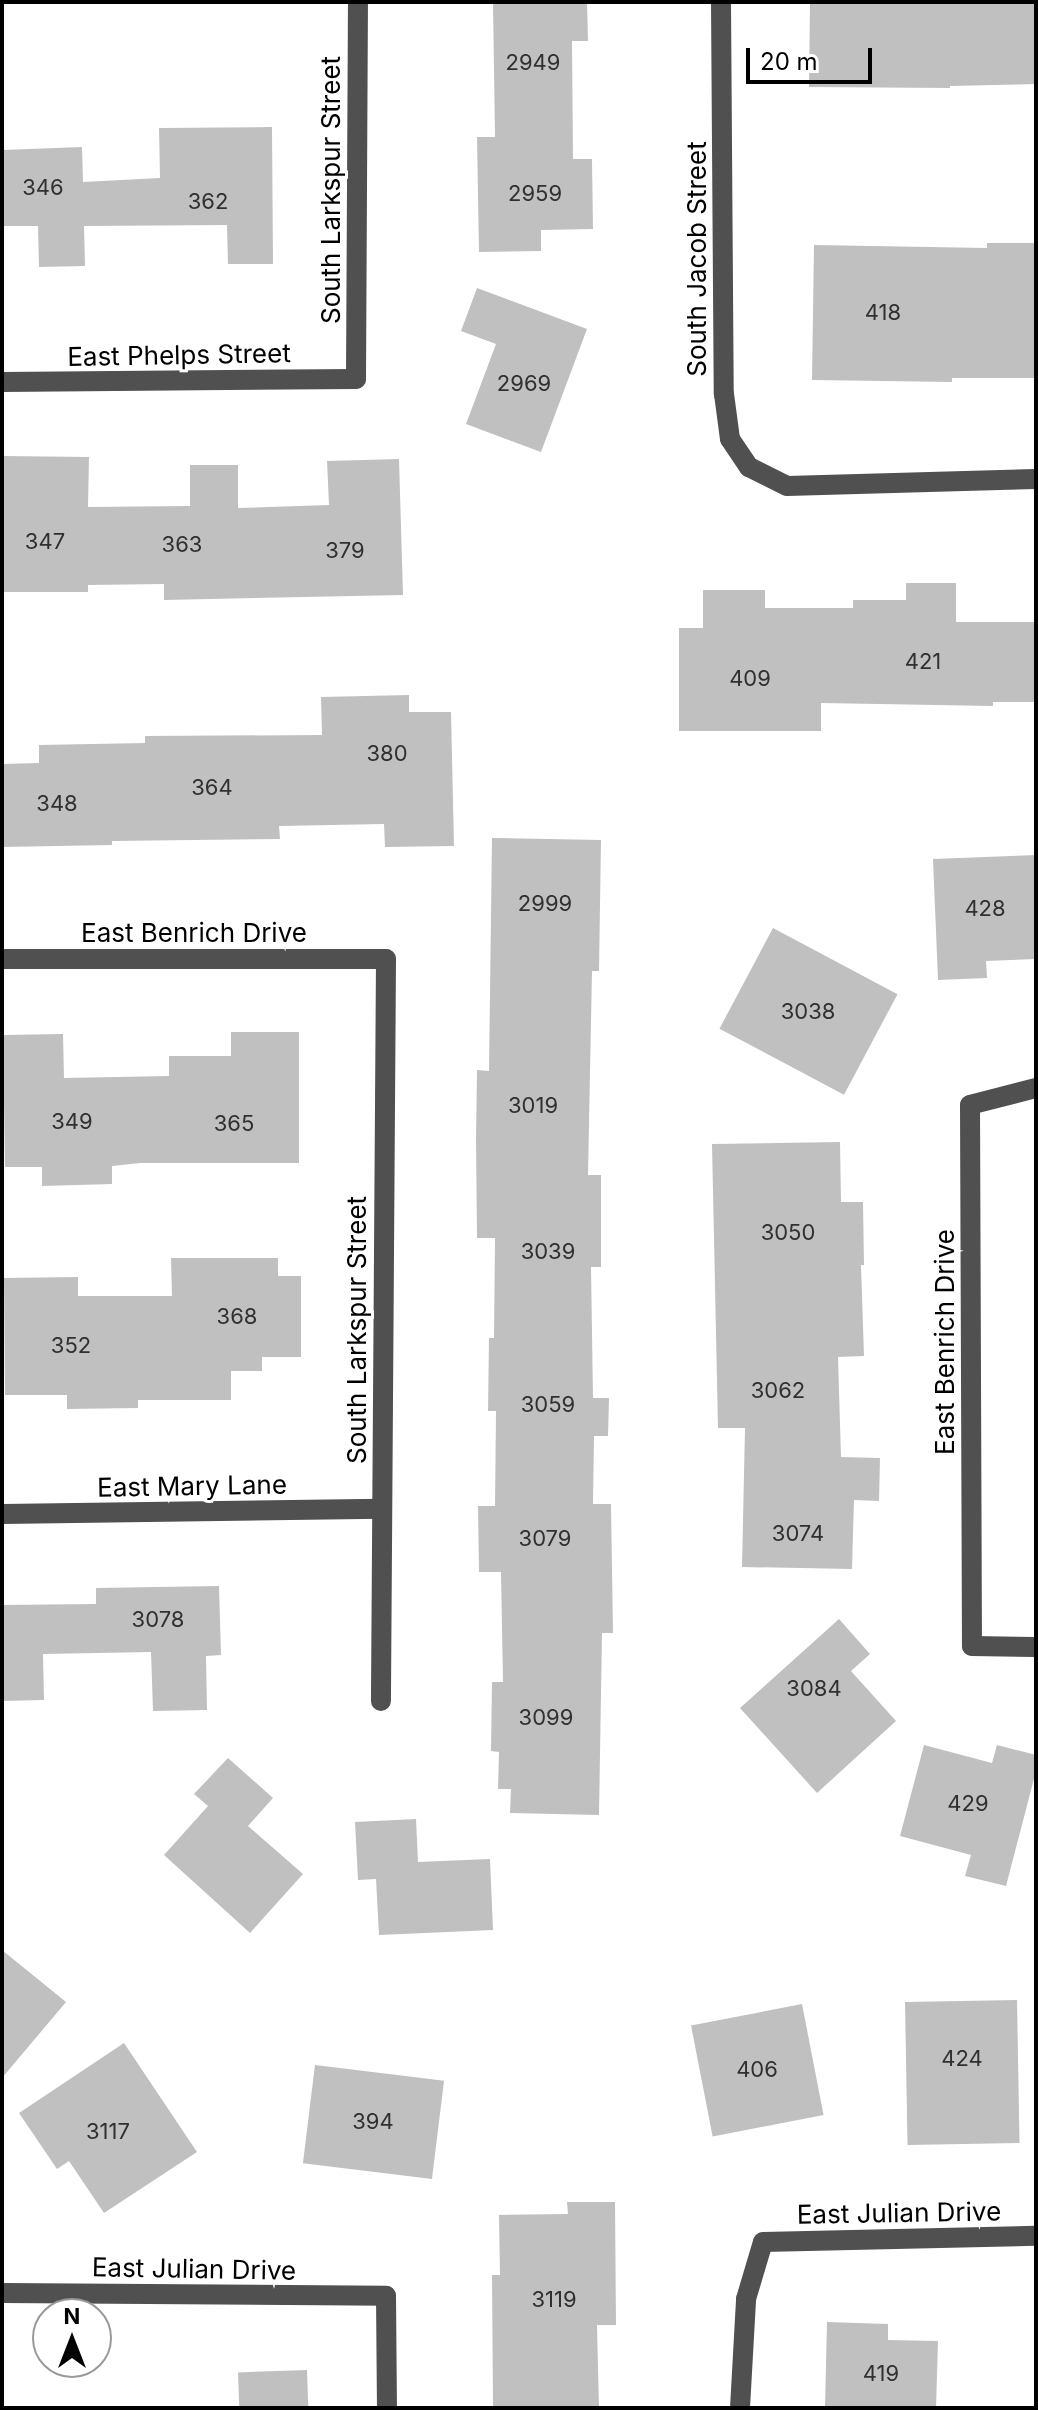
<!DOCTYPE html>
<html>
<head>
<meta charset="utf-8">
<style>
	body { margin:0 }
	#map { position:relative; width:1038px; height:2410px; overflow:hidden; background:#fff; font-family:Inter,sans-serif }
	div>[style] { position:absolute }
	.building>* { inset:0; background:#c0c0c0; transform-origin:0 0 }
	.minor>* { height:20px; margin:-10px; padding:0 10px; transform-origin:10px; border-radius:10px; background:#505050 }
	span { translate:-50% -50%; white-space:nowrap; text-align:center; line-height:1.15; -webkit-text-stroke:6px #fff; paint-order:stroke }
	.number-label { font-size:22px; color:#303030 }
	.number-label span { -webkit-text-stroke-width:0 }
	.street-label { font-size:26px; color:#000 }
	.frame { position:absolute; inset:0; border:4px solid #000; pointer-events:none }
	.north { position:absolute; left:32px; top:2298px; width:80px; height:80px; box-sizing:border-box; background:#fff; border:2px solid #999; border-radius:50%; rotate:0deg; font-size:22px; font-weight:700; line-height:32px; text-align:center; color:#000 }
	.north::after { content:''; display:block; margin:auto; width:28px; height:36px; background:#000; clip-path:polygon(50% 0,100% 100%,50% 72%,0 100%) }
	.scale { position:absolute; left:746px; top:48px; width:126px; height:36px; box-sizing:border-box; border:4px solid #000; border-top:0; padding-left:10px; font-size:24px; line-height:28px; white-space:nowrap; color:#000; -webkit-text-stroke:6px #fff; paint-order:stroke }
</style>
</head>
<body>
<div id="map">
	<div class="building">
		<i style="clip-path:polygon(493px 2px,587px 2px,588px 41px,572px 41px,573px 159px,592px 159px,593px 229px,541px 230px,541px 251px,479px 252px,477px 137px,495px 137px)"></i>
		<i style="clip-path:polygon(810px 2px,1036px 2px,1036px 84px,950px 86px,950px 88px,809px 87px)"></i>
		<i style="clip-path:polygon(272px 127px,273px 264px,228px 264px,227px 225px,84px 226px,85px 266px,39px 267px,38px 226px,2px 226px,2px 150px,82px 147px,83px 182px,160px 178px,159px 128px)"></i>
		<i style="clip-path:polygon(987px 243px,1036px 243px,1036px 378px,952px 378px,952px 382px,812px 380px,814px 245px,987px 248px)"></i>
		<i style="clip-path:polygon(477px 288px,587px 329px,541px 452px,466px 424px,496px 344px,461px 331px)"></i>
		<i style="clip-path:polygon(2px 456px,89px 457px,88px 507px,190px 506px,190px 465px,238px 465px,238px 508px,329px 505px,327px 461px,399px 459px,403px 595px,164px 600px,164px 584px,88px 585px,88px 592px,2px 592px)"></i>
		<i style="clip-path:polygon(906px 583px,956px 583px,956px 622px,1036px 622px,1036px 702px,993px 702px,993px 706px,821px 703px,821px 731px,679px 731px,679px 628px,703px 628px,703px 590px,765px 590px,765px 608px,853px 608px,853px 600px,906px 600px)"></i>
		<i style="clip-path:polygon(409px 695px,409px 712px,451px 712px,454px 846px,385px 847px,384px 824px,279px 826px,280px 839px,112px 841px,112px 845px,2px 847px,2px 764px,39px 763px,39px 745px,145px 743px,145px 736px,322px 735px,321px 697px)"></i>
		<i style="clip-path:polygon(492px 838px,601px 840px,599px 971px,592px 971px,588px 1175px,601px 1175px,601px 1267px,591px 1267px,593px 1398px,609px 1398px,608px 1436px,594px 1436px,593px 1504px,611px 1504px,613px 1633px,602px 1633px,599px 1815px,510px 1813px,511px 1789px,498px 1789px,499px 1752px,491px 1751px,492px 1682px,503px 1682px,501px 1572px,479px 1572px,478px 1506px,495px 1506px,496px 1411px,488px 1411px,489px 1338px,494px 1338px,495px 1238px,477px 1238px,476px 1140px,477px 1070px,489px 1071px)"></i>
		<i style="clip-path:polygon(1036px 855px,1036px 959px,986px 961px,987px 978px,938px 980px,933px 859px)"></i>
		<i style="left:773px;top:928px;width:141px;height:114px;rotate:28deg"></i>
		<i style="clip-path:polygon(231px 1032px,299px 1032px,299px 1163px,140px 1163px,112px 1166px,112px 1184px,42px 1186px,42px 1167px,5px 1167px,3px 1035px,63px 1034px,64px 1078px,169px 1076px,169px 1056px,231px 1056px)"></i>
		<i style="clip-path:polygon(840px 1142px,841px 1202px,863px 1202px,864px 1265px,861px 1265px,864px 1356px,838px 1357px,841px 1457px,880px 1458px,879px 1501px,854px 1500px,852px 1569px,742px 1567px,745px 1428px,718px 1428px,712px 1144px)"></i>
		<i style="clip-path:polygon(171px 1258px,278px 1258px,278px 1276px,301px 1276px,301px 1357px,262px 1357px,262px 1371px,231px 1371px,231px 1400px,138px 1400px,138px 1408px,67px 1409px,67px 1395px,5px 1395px,4px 1278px,78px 1277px,78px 1296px,172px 1296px)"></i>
		<i style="clip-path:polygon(219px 1586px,221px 1655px,206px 1656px,207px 1710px,153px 1711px,151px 1652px,43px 1654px,44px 1700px,2px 1701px,2px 1605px,96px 1604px,96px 1588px)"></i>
		<i style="clip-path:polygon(839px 1619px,870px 1654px,851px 1671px,896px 1721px,817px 1793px,740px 1708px)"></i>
		<i style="clip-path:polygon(924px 1745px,992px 1763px,997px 1745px,1036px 1755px,1036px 1771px,1006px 1886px,965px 1876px,971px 1855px,900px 1836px)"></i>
		<i style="clip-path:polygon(228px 1758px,273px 1798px,248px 1826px,303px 1874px,250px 1933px,164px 1855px,208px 1806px,194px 1794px)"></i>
		<i style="clip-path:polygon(416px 1819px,418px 1862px,490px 1859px,493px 1930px,379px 1935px,376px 1879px,358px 1880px,355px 1822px)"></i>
		<i style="clip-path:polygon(2px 1950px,66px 2002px,2px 2078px)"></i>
		<i style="left:1017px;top:2000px;width:143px;height:112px;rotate:89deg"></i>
		<i style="left:802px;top:2004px;width:113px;height:113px;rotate:79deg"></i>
		<i style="clip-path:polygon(124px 2043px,197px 2152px,104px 2213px,69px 2161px,57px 2169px,19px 2113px)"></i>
		<i style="left:315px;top:2065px;width:130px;height:99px;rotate:7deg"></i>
		<i style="clip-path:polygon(567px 2202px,615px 2202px,616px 2325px,597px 2325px,599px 2408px,493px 2408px,492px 2275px,500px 2275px,499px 2215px,568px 2214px)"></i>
		<i style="clip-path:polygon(827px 2322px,888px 2324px,888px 2340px,938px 2341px,936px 2408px,825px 2408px)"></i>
		<i style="left:307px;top:2370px;width:38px;height:69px;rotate:88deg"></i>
	</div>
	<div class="minor">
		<i style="left:721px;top:2px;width:392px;rotate:89.6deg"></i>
		<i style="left:724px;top:394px;width:45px;rotate:82.4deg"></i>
		<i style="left:730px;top:439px;width:34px;rotate:56deg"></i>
		<i style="left:749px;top:467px;width:42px;rotate:26.6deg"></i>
		<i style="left:787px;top:486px;width:249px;rotate:-1.6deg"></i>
		<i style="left:2px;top:382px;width:354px;rotate:-0.5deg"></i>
		<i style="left:356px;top:379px;width:377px;rotate:-89.7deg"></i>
		<i style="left:2px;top:959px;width:384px"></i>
		<i style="left:386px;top:959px;width:742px;rotate:90.39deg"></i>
		<i style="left:1036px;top:1088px;width:68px;rotate:165.6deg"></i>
		<i style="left:970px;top:1105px;width:541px;rotate:89.79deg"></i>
		<i style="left:972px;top:1646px;width:64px;rotate:0.9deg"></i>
		<i style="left:2px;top:1514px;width:380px;rotate:-0.8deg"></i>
		<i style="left:2px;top:2293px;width:384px;rotate:0.4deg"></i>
		<i style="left:386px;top:2296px;width:112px;rotate:89.5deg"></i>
		<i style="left:740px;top:2408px;width:109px;rotate:-86.8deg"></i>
		<i style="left:746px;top:2299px;width:59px;rotate:-73.4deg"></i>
		<i style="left:763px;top:2242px;width:273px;rotate:-1.3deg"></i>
	</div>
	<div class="number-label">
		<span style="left:533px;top:63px">2949</span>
		<span style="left:43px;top:188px">346</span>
		<span style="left:535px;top:194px">2959</span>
		<span style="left:208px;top:202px">362</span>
		<span style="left:883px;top:313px">418</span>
		<span style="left:524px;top:384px">2969</span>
		<span style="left:45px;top:542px">347</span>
		<span style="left:182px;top:545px">363</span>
		<span style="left:345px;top:551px">379</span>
		<span style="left:923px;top:662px">421</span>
		<span style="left:750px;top:679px">409</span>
		<span style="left:387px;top:754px">380</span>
		<span style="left:212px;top:788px">364</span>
		<span style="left:57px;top:804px">348</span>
		<span style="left:545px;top:904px">2999</span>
		<span style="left:985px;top:909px">428</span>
		<span style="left:808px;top:1012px">3038</span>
		<span style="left:533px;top:1106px">3019</span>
		<span style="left:72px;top:1122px">349</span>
		<span style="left:234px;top:1124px">365</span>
		<span style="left:788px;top:1233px">3050</span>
		<span style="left:548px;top:1252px">3039</span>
		<span style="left:237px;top:1317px">368</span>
		<span style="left:71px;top:1346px">352</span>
		<span style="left:778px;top:1391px">3062</span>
		<span style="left:548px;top:1405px">3059</span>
		<span style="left:798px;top:1534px">3074</span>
		<span style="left:545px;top:1539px">3079</span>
		<span style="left:158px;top:1620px">3078</span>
		<span style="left:814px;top:1689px">3084</span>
		<span style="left:546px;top:1718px">3099</span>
		<span style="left:968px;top:1804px">429</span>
		<span style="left:962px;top:2059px">424</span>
		<span style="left:757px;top:2070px">406</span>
		<span style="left:373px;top:2122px">394</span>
		<span style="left:108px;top:2132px">3117</span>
		<span style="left:554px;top:2300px">3119</span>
		<span style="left:881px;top:2374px">419</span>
	</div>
	<div class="street-label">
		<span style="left:331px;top:190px;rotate:-90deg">South Larkspur Street</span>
		<span style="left:697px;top:259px;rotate:-90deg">South Jacob Street</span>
		<span style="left:179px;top:355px;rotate:-1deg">East Phelps Street</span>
		<span style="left:194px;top:933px">East Benrich Drive</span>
		<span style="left:357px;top:1330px;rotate:-90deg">South Larkspur Street</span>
		<span style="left:945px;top:1342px;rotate:-90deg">East Benrich Drive</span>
		<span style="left:192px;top:1486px;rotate:-1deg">East Mary Lane</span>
		<span style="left:899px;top:2213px;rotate:-1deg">East Julian Drive</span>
		<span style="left:194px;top:2269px;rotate:1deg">East Julian Drive</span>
	</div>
	<div class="frame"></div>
	<div class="north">N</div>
	<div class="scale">20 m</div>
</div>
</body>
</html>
